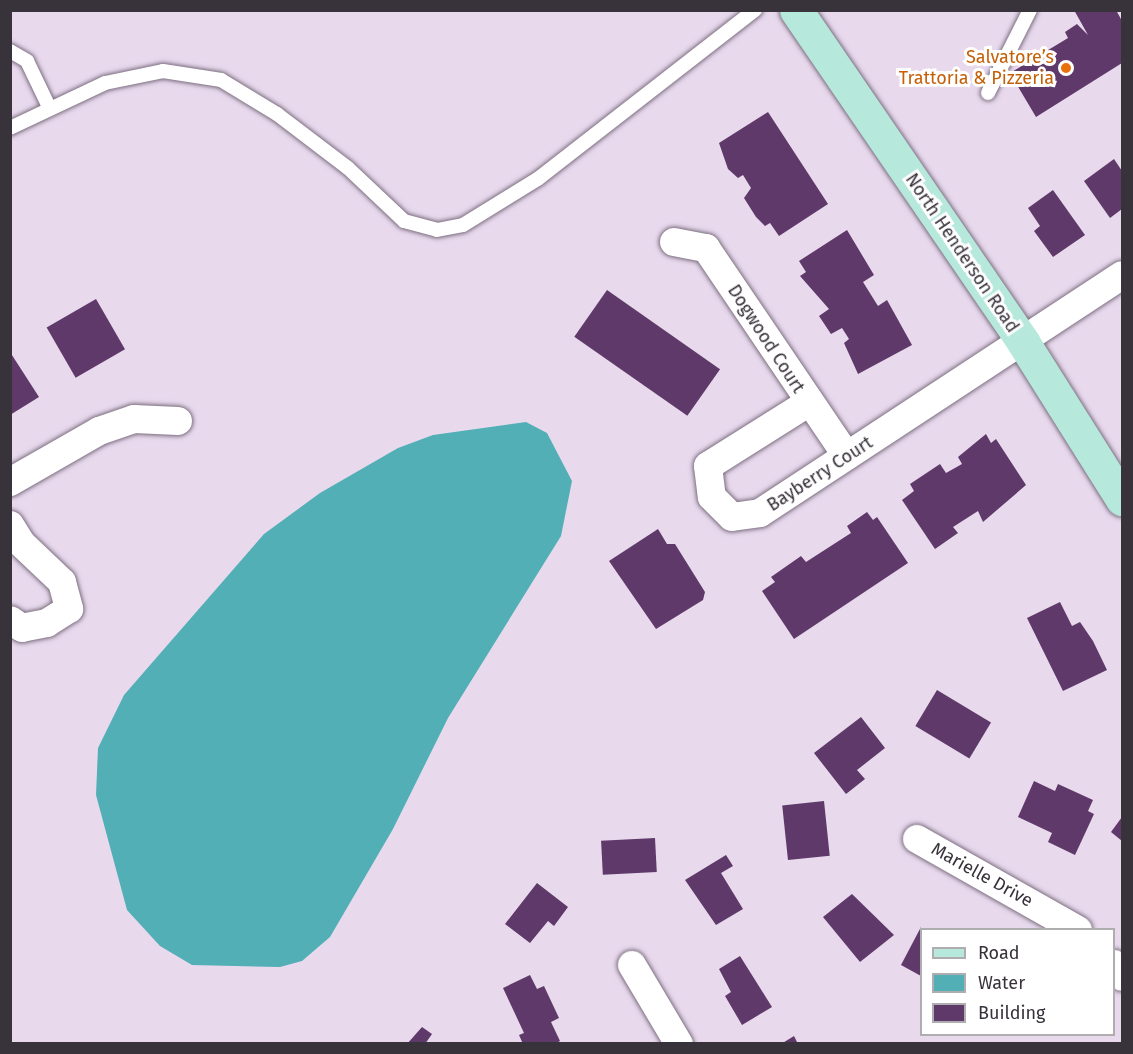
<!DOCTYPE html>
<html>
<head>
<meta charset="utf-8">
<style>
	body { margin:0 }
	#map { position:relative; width:1133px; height:1054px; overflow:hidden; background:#e8d9ed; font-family:"Fira Sans",sans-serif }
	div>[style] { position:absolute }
	.water>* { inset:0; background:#52afb6 }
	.building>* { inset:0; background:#5e3969; transform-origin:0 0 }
	.roads { filter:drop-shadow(0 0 2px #7d6f81) drop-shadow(0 0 2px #7d6f81) }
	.service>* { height:14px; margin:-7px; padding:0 7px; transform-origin:7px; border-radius:7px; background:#fff }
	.minor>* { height:28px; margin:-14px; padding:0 14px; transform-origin:14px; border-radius:14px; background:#fff }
	.secondary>* { height:33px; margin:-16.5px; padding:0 16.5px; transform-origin:16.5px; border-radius:16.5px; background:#b6e8dc }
	.dots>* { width:16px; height:16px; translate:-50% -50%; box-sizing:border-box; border:3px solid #fff; border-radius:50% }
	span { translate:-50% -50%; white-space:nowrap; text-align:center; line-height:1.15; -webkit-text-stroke:6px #fff; paint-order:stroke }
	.food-label { font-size:18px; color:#c56008 }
	.right { translate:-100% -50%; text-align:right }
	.street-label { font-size:18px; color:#38323a }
	.frame { position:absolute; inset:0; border:12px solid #38323a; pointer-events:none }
	.legend { position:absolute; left:920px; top:928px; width:195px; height:108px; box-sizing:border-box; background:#fff; border:2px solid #afadb0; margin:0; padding:8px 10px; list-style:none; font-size:18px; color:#38323a }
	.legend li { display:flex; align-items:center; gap:12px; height:30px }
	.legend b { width:30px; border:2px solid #afadb0 }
</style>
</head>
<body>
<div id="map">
	<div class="water">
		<i style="clip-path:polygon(526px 422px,547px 433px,572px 481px,561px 536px,448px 718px,393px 829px,330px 937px,302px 961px,280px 967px,192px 965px,160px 946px,127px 910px,96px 795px,98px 748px,124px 695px,264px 534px,320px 493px,398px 448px,433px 435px)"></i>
	</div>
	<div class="building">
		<i style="clip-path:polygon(1074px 10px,1116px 10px,1122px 21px,1122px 63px,1036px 117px,1010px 73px,1068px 38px,1065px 32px,1077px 24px,1088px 35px)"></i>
		<i style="clip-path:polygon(768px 112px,828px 204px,779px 236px,770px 223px,765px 226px,756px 217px,744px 198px,751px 188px,743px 175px,738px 178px,728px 169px,719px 143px)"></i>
		<i style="clip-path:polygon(1114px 159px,1122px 171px,1122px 209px,1110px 218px,1084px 181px)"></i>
		<i style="clip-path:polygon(1053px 190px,1085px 235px,1053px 257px,1034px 231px,1040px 226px,1028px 208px)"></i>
		<i style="clip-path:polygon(847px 230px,874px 275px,863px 282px,878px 306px,887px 300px,912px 345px,858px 374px,844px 343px,849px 339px,842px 328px,831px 334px,819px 316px,829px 309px,800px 276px,806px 272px,799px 261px)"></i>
		<i style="left:607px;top:290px;width:138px;height:57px;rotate:35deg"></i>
		<i style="left:96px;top:299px;width:58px;height:57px;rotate:60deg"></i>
		<i style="clip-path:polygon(10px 352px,39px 397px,10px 415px)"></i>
		<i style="clip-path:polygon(986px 434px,991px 443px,996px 439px,1026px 485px,983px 522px,978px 511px,953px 527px,958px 533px,935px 549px,902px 500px,914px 491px,910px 484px,940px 464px,946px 473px,962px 464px,958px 457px)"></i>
		<i style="clip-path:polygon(867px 512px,873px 520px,877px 517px,908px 563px,794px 639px,762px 591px,775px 582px,771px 577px,801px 556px,806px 562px,851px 533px,847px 526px)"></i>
		<i style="clip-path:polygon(658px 529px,667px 544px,675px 544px,705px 592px,703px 600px,656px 629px,609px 561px)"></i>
		<i style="clip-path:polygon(1060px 602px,1072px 626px,1080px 622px,1093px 641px,1107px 670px,1063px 691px,1027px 618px)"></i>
		<i style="left:937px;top:690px;width:63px;height:42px;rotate:31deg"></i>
		<i style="clip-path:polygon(861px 717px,885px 748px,857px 770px,865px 779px,846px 794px,814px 753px)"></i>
		<i style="clip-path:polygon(1034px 781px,1055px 791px,1058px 784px,1093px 800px,1088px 811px,1094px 814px,1075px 855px,1048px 842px,1052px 833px,1018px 817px)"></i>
		<i style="left:824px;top:801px;width:55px;height:42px;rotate:84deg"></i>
		<i style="clip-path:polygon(1122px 817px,1122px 841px,1111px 832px)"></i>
		<i style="left:655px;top:838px;width:34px;height:54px;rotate:87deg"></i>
		<i style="clip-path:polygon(726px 855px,733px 866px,721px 873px,743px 909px,716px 925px,685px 880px)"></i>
		<i style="clip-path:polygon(537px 883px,568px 907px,554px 926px,548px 921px,530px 943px,505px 924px)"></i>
		<i style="clip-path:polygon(852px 894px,894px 935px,860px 962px,823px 917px)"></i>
		<i style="clip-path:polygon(921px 927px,921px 976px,901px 965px)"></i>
		<i style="clip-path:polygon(740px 956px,772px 1007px,742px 1025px,725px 996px,731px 992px,719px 969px)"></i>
		<i style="clip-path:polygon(530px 975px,537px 989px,544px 986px,559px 1018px,551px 1022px,560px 1041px,555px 1044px,523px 1044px,519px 1035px,524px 1033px,503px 988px)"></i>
		<i style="clip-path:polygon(422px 1027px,432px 1034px,425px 1044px,407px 1044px)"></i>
		<i style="clip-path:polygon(794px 1036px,798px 1044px,781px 1044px)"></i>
	</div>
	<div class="roads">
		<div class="service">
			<i style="left:10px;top:51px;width:20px;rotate:30deg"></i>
			<i style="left:27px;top:61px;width:53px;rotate:64.4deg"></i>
			<i style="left:988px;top:93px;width:93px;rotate:-63.2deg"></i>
			<i style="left:10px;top:128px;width:105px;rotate:-25.3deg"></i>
			<i style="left:105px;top:83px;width:59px;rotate:-11.7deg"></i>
			<i style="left:163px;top:71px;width:59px;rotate:8.8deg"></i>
			<i style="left:221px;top:80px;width:66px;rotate:31.3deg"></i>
			<i style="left:277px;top:114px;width:89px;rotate:37.3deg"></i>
			<i style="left:348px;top:168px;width:77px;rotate:43.4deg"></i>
			<i style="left:404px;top:221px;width:34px;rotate:15deg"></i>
			<i style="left:437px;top:230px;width:26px;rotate:-11deg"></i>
			<i style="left:463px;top:225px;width:89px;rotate:-31.7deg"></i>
			<i style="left:539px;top:178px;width:274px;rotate:-37.9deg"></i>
		</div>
		<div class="minor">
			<i style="left:674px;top:242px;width:33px;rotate:11deg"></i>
			<i style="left:706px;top:248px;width:251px;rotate:55.9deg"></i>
			<i style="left:808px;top:403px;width:118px;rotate:147.8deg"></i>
			<i style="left:708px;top:466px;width:31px;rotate:83deg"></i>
			<i style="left:712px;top:497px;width:28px;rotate:45deg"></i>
			<i style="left:732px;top:517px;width:28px;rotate:-8deg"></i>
			<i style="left:760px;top:513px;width:433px;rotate:-33.3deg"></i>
			<i style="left:10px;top:482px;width:103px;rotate:-29.8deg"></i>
			<i style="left:99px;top:431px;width:37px;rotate:-19deg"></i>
			<i style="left:134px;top:419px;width:44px;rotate:2.6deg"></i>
			<i style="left:10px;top:525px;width:22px;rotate:58deg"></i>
			<i style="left:22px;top:544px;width:55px;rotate:43.5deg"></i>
			<i style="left:62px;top:582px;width:28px;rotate:75deg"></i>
			<i style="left:69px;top:609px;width:26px;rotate:148deg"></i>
			<i style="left:47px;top:623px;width:25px;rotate:169deg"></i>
			<i style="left:22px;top:628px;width:14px;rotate:-146deg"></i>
			<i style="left:917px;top:839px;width:185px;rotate:29.5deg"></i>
			<i style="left:1114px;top:964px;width:15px;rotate:58deg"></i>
			<i style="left:632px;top:965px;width:92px;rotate:59.3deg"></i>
		</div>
		<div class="secondary">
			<i style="left:796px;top:10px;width:402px;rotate:55.6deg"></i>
			<i style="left:1023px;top:342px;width:186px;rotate:57.8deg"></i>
		</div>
	</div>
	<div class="dots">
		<i style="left:1066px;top:68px;background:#e8710a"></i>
	</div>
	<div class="food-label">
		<span class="right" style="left:1054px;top:68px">Salvatore’s<br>Trattoria &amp; Pizzeria</span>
	</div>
	<div class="street-label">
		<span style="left:962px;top:253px;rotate:56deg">North Henderson Road</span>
		<span style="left:766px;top:339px;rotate:57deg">Dogwood Court</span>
		<span style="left:820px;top:474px;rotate:-33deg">Bayberry Court</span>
		<span style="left:982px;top:875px;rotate:29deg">Marielle Drive</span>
	</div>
	<div class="frame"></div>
	<ul class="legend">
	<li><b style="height:8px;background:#b6e8dc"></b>Road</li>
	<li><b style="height:16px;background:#52afb6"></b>Water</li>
	<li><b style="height:16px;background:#5e3969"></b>Building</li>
	</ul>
</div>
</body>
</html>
